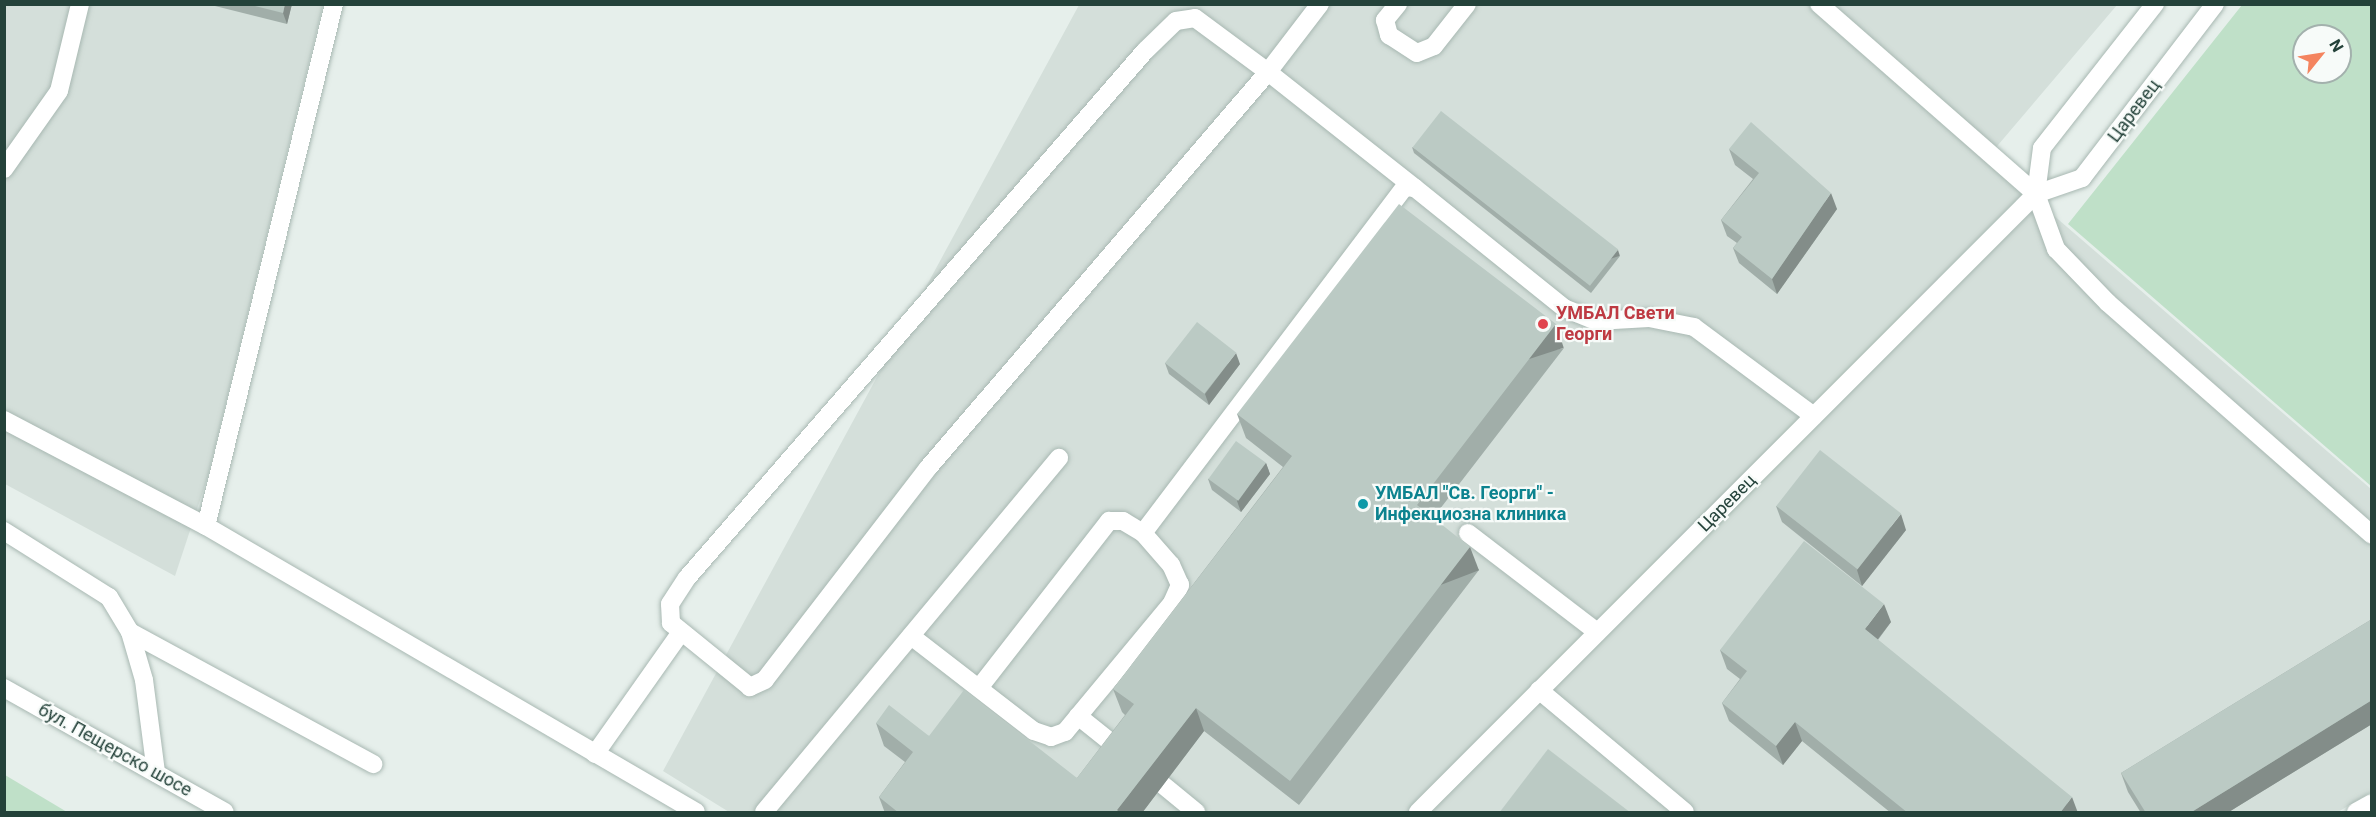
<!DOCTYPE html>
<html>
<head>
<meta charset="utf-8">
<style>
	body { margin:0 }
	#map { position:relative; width:2376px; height:817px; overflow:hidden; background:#e6efeb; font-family:Roboto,sans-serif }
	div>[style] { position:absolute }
	.built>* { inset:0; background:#d4dfda }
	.green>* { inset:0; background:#bfe0c8 }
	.roads { filter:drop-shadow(0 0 2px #a8b8b2) drop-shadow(0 0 2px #a8b8b2) }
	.lane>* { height:18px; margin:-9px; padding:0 9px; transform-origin:9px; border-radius:9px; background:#fff }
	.secondary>* { height:18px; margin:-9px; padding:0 9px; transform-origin:9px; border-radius:9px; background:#fff }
	.wall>* { inset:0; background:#a1aea9 }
	.shaded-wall>* { inset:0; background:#838d89; transform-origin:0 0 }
	.building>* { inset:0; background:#bbcac4; transform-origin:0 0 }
	.dots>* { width:16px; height:16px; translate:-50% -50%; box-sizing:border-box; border:3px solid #f7fbf9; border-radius:50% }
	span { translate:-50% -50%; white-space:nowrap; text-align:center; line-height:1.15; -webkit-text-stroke:4.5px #f7fbf9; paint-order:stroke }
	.street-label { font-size:18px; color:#24423a }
	.health-label { font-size:18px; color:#be3a42; font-weight:700 }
	.left { translate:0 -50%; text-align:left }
	.culture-label { font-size:18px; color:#0d838f; font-weight:700 }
	.frame { position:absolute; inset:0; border:6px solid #24423a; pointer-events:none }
	.north { position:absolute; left:2292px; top:24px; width:60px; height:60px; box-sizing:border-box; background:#f7fbf9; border:2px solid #a3b1ad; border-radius:50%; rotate:60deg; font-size:16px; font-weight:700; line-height:24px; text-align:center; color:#24423a }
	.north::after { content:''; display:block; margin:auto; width:21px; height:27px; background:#f4845f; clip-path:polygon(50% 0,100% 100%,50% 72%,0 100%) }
</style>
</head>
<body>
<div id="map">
	<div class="built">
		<i style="clip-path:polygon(4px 5px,323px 5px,208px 476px,175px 576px,5px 484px)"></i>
		<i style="clip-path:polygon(1079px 5px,2117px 5px,1987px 158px,2371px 489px,2371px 792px,2338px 812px,729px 812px,663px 771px)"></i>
	</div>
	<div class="green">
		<i style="clip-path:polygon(evenodd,2242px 5px,2371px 5px,2371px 486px,2068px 224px,2242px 5px,2304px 36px,2340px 36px,2340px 72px,2304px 72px,2304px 36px)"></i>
		<i style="clip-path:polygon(4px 775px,5px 775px,67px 812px,5px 812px)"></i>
	</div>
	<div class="roads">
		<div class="lane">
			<i style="left:1320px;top:4px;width:86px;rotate:127.4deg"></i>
			<i style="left:1268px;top:72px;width:187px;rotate:38.3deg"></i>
			<i style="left:1398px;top:4px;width:21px;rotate:129deg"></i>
			<i style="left:1385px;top:20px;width:16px;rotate:75deg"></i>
			<i style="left:1389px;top:35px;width:33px;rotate:33deg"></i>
			<i style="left:1417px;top:53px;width:18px;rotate:-22deg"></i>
			<i style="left:1434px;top:46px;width:53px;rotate:-51.8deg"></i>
			<i style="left:1819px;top:4px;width:288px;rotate:41.2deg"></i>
			<i style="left:2036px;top:194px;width:59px;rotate:70deg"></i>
			<i style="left:2056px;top:249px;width:75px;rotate:46.1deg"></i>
			<i style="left:2108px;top:303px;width:351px;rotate:41.3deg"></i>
			<i style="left:1195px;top:18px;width:91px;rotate:36.5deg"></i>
			<i style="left:1268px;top:72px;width:522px;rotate:130.65deg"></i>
			<i style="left:928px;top:468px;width:267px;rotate:127.6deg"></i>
			<i style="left:765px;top:680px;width:17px;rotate:155deg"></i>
			<i style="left:750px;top:687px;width:102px;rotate:-141deg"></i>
			<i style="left:671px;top:623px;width:19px;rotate:-93deg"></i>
			<i style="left:670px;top:604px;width:31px;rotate:-57deg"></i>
			<i style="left:687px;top:578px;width:698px;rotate:-49.01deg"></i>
			<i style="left:1145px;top:51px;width:43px;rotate:-44.1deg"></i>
			<i style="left:1176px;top:21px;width:19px;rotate:-9deg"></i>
			<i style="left:4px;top:169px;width:95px;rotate:-54.8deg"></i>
			<i style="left:59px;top:91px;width:89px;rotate:-76.4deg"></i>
			<i style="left:4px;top:420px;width:228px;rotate:27.7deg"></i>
			<i style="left:206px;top:526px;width:567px;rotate:30.27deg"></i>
			<i style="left:206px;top:526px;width:537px;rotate:-76.22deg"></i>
			<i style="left:4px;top:531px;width:124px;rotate:32.2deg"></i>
			<i style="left:109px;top:597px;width:41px;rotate:59deg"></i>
			<i style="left:130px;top:632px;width:50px;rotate:73.7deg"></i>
			<i style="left:144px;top:680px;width:94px;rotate:82.6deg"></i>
			<i style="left:1468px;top:533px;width:163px;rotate:37.5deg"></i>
			<i style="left:130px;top:632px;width:277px;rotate:28.5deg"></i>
			<i style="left:911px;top:636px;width:155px;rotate:37.7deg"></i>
			<i style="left:1034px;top:731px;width:18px;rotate:19deg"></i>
			<i style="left:1051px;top:737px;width:15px;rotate:-20deg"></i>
			<i style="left:1065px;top:732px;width:168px;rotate:-50.3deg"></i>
			<i style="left:1172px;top:603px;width:20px;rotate:-66deg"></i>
			<i style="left:1180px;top:585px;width:22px;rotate:-114deg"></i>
			<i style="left:1171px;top:565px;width:43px;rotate:-131.2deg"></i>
			<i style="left:1143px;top:533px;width:434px;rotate:-52.9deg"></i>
			<i style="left:1405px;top:187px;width:10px;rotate:6deg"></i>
			<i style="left:1415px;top:188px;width:191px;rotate:38.8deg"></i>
			<i style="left:1564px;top:308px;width:35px;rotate:22deg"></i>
			<i style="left:1596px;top:321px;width:53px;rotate:-3.2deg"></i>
			<i style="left:1649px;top:318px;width:46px;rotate:11.3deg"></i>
			<i style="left:1694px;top:327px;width:149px;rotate:36.6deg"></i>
			<i style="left:979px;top:688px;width:212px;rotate:-52.1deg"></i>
			<i style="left:1109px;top:521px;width:14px"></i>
			<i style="left:1123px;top:521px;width:23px;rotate:31deg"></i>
			<i style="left:1539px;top:690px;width:190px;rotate:39.9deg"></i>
			<i style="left:1078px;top:716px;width:58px;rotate:38.7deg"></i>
			<i style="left:595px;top:754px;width:149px;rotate:-54.8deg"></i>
			<i style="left:1163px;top:785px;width:43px;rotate:39.3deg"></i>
			<i style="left:764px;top:812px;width:461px;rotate:-50.2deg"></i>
			<i style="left:2356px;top:812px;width:18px;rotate:-29deg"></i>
		</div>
		<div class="secondary">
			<i style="left:2036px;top:194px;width:46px;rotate:-82.6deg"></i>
			<i style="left:2042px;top:148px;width:183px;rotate:-51.9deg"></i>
			<i style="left:4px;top:688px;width:253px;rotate:29.3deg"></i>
			<i style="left:1418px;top:812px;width:874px;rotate:-45deg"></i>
			<i style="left:2036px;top:194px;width:49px;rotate:-19.2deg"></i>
			<i style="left:2082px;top:178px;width:219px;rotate:-52.6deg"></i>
		</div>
	</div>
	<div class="wall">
		<i style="clip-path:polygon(207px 4px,292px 4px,287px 24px)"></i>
		<i style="clip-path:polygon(1412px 147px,1620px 256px,1591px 293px,1414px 153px)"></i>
		<i style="clip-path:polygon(1729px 149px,1837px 209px,1777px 294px,1739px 263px,1733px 248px,1737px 243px,1727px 236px,1721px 220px,1753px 179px,1735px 165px)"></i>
		<i style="clip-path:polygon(1564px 348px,1433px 518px,1479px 570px,1299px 805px,1204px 731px,1142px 813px,885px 813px,879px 797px,905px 762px,884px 746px,876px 723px,929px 736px,1077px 778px,1125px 715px,1122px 712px,1113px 689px,1283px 467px,1246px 438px,1237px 414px)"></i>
		<i style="clip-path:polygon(1165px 363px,1240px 364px,1209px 405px,1169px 374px)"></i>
		<i style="clip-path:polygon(1266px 463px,1270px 474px,1241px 512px,1212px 490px,1208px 479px)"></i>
		<i style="clip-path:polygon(1776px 506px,1906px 530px,1862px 586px,1782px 522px)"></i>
		<i style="clip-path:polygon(2372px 619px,2372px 724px,2227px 813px,2141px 813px,2128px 792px,2121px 773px)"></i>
		<i style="clip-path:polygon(1891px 622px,1878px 640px,2078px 813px,1891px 813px,1802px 741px,1783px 765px,1729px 721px,1722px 703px,1740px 679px,1727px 669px,1720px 650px)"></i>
	</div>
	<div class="shaded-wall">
		<i style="clip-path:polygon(285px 4px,292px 4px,287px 24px,283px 13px)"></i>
		<i style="clip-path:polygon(1831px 193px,1837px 209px,1777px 294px,1772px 279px)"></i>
		<i style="left:1618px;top:250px;width:6px;height:47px;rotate:72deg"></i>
		<i style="left:1556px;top:324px;width:25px;height:228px;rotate:72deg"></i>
		<i style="clip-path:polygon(1236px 353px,1240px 364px,1209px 405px,1205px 394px)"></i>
		<i style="clip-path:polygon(1266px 463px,1270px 474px,1241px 512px,1237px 501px)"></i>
		<i style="clip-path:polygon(1901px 514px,1906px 530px,1862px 586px,1857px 570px)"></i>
		<i style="left:1470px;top:547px;width:25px;height:295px;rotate:69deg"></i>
		<i style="clip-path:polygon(1884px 604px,1891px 622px,1871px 648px,1865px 629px)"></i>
		<i style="clip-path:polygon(2372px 700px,2372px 724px,2227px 813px,2190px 813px)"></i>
		<i style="clip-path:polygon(1196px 708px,1204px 731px,1142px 813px,1118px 813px,1117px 810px)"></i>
		<i style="clip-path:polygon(1795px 722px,1802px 741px,1783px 765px,1776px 746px)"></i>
		<i style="clip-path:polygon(2072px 797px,2078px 813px,2060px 813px)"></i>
	</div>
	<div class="building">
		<i style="clip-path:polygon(247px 4px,285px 4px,283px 13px)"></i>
		<i style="left:1441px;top:111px;width:225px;height:46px;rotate:38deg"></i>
		<i style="clip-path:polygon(1751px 122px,1831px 193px,1772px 279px,1733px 248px,1742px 237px,1721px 220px,1759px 173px,1729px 149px)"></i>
		<i style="clip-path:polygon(1399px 204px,1556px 324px,1417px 505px,1470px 547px,1290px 781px,1196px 708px,1117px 810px,1120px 813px,899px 813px,879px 797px,913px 752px,876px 723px,889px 705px,929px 736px,964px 690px,1077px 778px,1134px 704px,1113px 689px,1292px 456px,1237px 414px)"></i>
		<i style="left:1197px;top:322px;width:50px;height:52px;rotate:38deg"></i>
		<i style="left:1236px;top:441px;width:37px;height:47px;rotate:36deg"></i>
		<i style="left:1820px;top:450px;width:103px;height:71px;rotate:38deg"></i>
		<i style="clip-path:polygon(1804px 541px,1884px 604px,1865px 629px,2072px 797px,2060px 813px,1908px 813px,1795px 722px,1776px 746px,1722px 703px,1747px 671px,1720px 650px)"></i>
		<i style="clip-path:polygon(2372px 619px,2372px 700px,2190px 813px,2146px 813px,2121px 773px)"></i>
		<i style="clip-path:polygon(1548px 749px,1631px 813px,1499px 813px)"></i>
	</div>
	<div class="dots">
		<i style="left:1543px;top:324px;background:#e0444e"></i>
		<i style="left:1363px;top:504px;background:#0f9aa8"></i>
	</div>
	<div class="street-label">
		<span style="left:2134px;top:111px;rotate:-53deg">Царевец</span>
		<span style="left:1727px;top:503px;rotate:-45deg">Царевец</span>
		<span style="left:115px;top:750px;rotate:29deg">бул. Пещерско шосе</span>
	</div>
	<div class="health-label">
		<span class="left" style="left:1556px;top:324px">УМБАЛ Свети<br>Георги</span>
	</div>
	<div class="culture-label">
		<span class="left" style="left:1375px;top:504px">УМБАЛ "Св. Георги" -<br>Инфекциозна клиника</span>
	</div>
	<div class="frame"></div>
	<div class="north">N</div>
</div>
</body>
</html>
